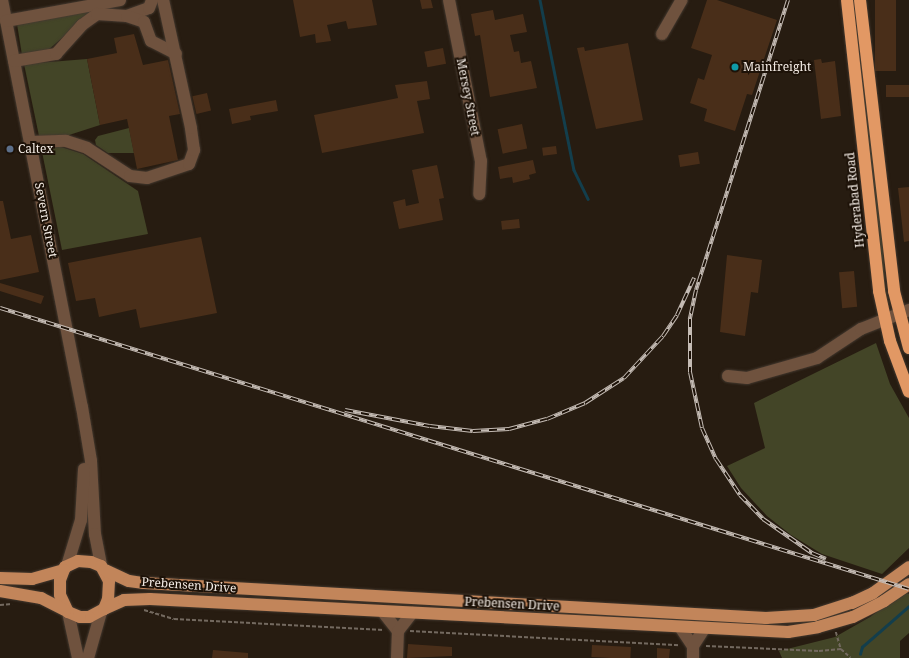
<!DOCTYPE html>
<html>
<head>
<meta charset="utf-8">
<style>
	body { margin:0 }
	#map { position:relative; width:909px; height:658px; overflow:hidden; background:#271c11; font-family:"Noto Serif",serif }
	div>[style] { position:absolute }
	.green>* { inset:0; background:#434527 }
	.stream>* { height:2.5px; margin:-1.25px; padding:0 1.25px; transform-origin:1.25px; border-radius:1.25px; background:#133e4c }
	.building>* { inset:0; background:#492e19; transform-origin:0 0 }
	.path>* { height:1.5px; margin-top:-0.75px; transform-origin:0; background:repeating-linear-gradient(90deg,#73695f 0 4px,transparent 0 6px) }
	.roads { filter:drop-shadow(0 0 1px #44392f) drop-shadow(0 0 1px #44392f) }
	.minor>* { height:12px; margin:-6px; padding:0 6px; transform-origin:6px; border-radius:6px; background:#6f523e }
	.major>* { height:12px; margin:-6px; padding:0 6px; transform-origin:6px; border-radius:6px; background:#c2855a }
	.highway>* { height:12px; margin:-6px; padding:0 6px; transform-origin:6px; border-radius:6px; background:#e29864 }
	.rail>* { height:4px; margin-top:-2px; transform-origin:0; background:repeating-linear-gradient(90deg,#1d1208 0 8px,#c4bbb4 0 16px); box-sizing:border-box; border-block:1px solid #c4bbb4 }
	.dots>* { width:11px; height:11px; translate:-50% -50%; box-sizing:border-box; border:2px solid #1d1208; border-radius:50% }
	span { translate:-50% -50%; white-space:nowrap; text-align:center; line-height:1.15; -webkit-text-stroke:4px #1d1208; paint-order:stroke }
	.poi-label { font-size:12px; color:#f4ece5 }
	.left { translate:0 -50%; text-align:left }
	.street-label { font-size:12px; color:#f4ece5 }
</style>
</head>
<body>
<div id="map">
	<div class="green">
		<i style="clip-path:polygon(851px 0,855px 0,881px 215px,885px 285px,890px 311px,884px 286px)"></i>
		<i style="clip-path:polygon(95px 9px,47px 51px,22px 55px,17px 24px)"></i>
		<i style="clip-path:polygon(87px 59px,100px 125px,66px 136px,39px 136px,24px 64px)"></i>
		<i style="clip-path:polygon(129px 128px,134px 153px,108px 153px,96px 145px,95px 140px,98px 136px)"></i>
		<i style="clip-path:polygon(41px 147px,61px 147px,83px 154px,138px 191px,148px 234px,62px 250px)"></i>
		<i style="clip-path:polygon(876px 343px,890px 384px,909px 418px,909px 548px,882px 574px,822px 554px,791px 535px,767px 516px,741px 488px,727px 466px,765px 448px,754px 403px)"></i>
		<i style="clip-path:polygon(904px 592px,909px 594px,909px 633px,900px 641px,900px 658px,782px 658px,779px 651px,835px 637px,870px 617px)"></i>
	</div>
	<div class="stream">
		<i style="left:540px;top:0;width:173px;rotate:78.7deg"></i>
		<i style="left:574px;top:170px;width:32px;rotate:64deg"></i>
		<i style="left:860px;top:654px;width:7px;rotate:-74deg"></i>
		<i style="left:862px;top:647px;width:62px;rotate:-41.1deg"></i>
	</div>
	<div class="building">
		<i style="clip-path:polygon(293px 0,372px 0,377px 25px,348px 29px,346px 21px,327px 25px,331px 41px,316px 43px,315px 34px,300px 37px)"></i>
		<i style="clip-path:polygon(420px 0,431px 0,433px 8px,422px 9px)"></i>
		<i style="clip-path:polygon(707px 0,717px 0,777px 20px,752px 95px,747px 94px,735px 131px,704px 121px,707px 109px,690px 103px,698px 78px,704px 80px,712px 55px,691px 48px)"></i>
		<i style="left:875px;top:0;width:21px;height:71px"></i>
		<i style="clip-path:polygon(493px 10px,495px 20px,523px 14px,527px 32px,510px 35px,514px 52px,519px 51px,521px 63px,531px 61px,537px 88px,490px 97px,480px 35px,475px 36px,471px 14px)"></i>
		<i style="clip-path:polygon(134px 34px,143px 65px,168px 60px,180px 114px,169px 116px,178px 160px,137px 169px,127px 119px,100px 125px,87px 59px,117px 53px,114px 38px)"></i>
		<i style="clip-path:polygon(628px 43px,643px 120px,596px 129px,577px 48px,584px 47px,585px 51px)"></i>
		<i style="left:443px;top:48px;width:16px;height:19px;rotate:79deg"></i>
		<i style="clip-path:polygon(821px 59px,822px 63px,835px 61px,841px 116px,821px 119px,814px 60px)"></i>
		<i style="clip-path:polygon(427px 81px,430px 99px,417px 101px,424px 133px,322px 153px,314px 115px,398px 98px,395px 85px)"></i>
		<i style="left:909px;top:85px;width:12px;height:23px;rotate:90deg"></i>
		<i style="left:207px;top:93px;width:18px;height:15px;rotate:77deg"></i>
		<i style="clip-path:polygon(276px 100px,278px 111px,250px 116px,251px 120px,232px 124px,229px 109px)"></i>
		<i style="left:522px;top:124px;width:25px;height:25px;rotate:78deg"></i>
		<i style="left:556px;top:146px;width:8px;height:14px;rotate:83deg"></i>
		<i style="left:698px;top:152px;width:12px;height:20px;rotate:81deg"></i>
		<i style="clip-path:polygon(533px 160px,536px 173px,529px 175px,530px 179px,513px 183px,512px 177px,500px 179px,498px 167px)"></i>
		<i style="clip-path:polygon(437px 165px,444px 198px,439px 199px,443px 220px,399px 229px,393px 202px,405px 199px,406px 206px,419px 203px,412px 170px)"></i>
		<i style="clip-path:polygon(909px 187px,909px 241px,904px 242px,898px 188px)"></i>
		<i style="clip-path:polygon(0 201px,3px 201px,11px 239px,31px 235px,39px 272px,0 280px)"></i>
		<i style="left:519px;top:219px;width:9px;height:18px;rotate:84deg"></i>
		<i style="clip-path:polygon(201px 237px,217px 313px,140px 328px,136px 309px,99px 317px,95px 298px,76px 301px,68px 263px)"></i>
		<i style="clip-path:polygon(727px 255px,762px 260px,758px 293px,751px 292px,745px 336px,720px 332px)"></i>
		<i style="left:854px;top:271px;width:36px;height:15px;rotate:85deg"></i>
		<i style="clip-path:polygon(0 283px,44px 296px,41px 304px,0 291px)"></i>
		<i style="clip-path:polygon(408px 644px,452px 647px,452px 656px,407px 658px)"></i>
		<i style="left:592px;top:645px;width:39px;height:12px;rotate:3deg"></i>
		<i style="clip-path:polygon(657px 648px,670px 649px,669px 658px,657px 658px)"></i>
		<i style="clip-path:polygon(213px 650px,248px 653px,248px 658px,212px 658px)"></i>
	</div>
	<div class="path">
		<i style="left:0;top:605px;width:12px;rotate:-5deg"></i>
		<i style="left:144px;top:610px;width:31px;rotate:17deg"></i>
		<i style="left:174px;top:619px;width:210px;rotate:3deg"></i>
		<i style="left:410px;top:631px;width:270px;rotate:3deg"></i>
		<i style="left:836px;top:632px;width:18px;rotate:74deg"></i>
		<i style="left:706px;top:646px;width:113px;rotate:2.5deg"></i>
		<i style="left:819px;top:651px;width:22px;rotate:-5deg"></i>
		<i style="left:841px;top:649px;width:13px;rotate:42deg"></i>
	</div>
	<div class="roads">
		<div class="minor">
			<i style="left:2px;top:0;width:415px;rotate:78.9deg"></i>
			<i style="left:82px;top:407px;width:55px;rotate:80.5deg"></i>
			<i style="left:91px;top:461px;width:73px;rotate:86.9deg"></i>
			<i style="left:95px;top:534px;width:33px;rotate:79deg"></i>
			<i style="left:449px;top:0;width:164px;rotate:78.8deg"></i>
			<i style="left:481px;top:161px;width:33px;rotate:93deg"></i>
			<i style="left:127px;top:16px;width:23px;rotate:-20deg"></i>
			<i style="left:149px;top:8px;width:9px;rotate:-69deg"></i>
			<i style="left:6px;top:21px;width:116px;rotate:-10.4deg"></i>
			<i style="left:662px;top:34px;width:39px;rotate:-60deg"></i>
			<i style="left:14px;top:61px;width:43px;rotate:-9.5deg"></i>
			<i style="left:56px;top:54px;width:39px;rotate:-48deg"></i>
			<i style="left:82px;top:25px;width:19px;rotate:-36deg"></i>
			<i style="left:97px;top:14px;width:30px;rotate:4deg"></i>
			<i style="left:127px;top:16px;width:18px;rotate:19deg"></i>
			<i style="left:144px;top:22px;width:20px;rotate:70deg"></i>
			<i style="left:151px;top:41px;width:28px;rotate:27deg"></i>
			<i style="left:30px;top:142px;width:36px;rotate:-2deg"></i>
			<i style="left:66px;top:141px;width:22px;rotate:18deg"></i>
			<i style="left:87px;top:148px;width:51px;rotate:33.1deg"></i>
			<i style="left:130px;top:176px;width:17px;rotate:7deg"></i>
			<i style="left:147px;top:178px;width:44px;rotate:-18.4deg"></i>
			<i style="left:189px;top:164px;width:15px;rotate:-70deg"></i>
			<i style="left:194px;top:150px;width:22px;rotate:-98deg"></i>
			<i style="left:191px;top:128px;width:131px;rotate:-102.3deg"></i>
			<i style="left:728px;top:376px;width:19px;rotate:6deg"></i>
			<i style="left:747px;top:378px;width:73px;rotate:-15.9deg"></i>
			<i style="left:817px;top:358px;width:53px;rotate:-33.4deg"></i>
			<i style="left:861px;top:329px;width:52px;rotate:-21.6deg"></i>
			<i style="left:67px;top:566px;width:48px;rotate:-73.1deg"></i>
			<i style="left:81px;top:520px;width:51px;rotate:-86.6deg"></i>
			<i style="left:68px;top:612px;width:47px;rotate:77.7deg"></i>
			<i style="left:383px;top:612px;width:24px;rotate:52deg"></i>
			<i style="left:680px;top:627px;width:23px;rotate:56deg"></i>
			<i style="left:88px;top:658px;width:48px;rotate:-74.2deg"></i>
			<i style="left:397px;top:658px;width:27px;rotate:-88deg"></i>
			<i style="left:398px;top:631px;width:23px;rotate:-52deg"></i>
			<i style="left:693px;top:658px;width:12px;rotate:-90deg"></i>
			<i style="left:693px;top:646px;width:20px;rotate:-57deg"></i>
		</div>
		<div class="major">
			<i style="left:78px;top:561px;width:13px;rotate:4deg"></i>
			<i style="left:91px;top:562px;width:11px;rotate:22deg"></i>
			<i style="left:101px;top:566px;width:17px;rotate:62deg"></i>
			<i style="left:109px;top:581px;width:18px;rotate:93deg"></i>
			<i style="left:108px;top:599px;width:11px;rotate:112deg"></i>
			<i style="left:104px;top:609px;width:17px;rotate:152deg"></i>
			<i style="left:89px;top:617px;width:9px;rotate:180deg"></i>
			<i style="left:80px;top:617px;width:13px;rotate:-157deg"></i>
			<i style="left:68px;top:612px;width:19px;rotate:-115deg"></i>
			<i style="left:60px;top:595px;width:15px;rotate:-90deg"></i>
			<i style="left:60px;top:580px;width:14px;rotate:-69deg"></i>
			<i style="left:65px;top:567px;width:14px;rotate:-25deg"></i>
			<i style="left:105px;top:570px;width:26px;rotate:25deg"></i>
			<i style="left:129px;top:581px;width:15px;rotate:8deg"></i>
			<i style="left:144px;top:583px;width:623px;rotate:3.22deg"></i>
			<i style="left:766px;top:618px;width:48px;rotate:-3.6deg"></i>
			<i style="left:814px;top:615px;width:40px;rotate:-18deg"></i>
			<i style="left:852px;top:603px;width:23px;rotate:-25deg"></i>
			<i style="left:873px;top:593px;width:44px;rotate:-35.8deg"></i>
			<i style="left:0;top:578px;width:32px;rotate:2deg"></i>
			<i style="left:32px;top:579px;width:33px;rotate:-16deg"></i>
			<i style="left:0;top:591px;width:42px;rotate:9.7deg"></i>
			<i style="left:41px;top:598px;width:27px;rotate:27deg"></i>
			<i style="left:104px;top:609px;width:22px;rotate:-24deg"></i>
			<i style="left:124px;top:600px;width:26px;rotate:-2deg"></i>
			<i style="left:150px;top:599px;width:639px;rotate:2.96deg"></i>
			<i style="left:788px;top:632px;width:30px;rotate:-9deg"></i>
			<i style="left:818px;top:627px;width:36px;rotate:-16deg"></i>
			<i style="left:853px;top:617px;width:35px;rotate:-27deg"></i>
			<i style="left:884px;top:601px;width:30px;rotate:-34deg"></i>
		</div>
		<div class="highway">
			<i style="left:847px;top:0;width:293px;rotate:83.7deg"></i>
			<i style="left:879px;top:291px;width:51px;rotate:77.6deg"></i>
			<i style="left:890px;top:341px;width:54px;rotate:69.6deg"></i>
			<i style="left:860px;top:0;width:293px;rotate:83.3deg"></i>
			<i style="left:894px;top:291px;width:59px;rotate:75.3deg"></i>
		</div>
	</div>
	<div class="rail">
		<i style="left:788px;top:0;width:304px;rotate:107.6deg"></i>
		<i style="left:696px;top:290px;width:30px;rotate:102deg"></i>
		<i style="left:690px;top:319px;width:53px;rotate:90deg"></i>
		<i style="left:690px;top:372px;width:57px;rotate:77.9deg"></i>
		<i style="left:702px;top:428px;width:34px;rotate:66deg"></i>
		<i style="left:716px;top:459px;width:43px;rotate:56.3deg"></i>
		<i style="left:740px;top:495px;width:33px;rotate:46deg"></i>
		<i style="left:763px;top:519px;width:60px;rotate:34.8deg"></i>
		<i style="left:812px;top:553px;width:15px;rotate:23deg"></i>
		<i style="left:0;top:308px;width:951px;rotate:17.18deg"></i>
		<i style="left:345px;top:410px;width:86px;rotate:10.7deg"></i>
		<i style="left:430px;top:426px;width:43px;rotate:6.6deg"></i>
		<i style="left:473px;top:431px;width:36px;rotate:-3deg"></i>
		<i style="left:509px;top:429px;width:39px;rotate:-15deg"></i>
		<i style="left:547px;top:419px;width:41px;rotate:-22.8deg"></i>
		<i style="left:585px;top:403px;width:46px;rotate:-32.7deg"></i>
		<i style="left:624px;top:378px;width:57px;rotate:-47.1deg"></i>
		<i style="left:663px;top:336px;width:25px;rotate:-56deg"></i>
		<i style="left:677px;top:315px;width:41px;rotate:-65.3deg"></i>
	</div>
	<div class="dots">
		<i style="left:735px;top:67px;background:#0f9aa8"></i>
		<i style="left:10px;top:149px;background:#5c6f8a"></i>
	</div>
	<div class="poi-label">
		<span class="left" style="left:743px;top:67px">Mainfreight</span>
		<span class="left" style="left:18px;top:149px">Caltex</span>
	</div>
	<div class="street-label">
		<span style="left:468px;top:97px;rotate:79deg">Mersey Street</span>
		<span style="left:855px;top:200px;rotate:-96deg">Hyderabad Road</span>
		<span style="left:46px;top:220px;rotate:79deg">Severn Street</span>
		<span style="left:189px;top:585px;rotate:4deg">Prebensen Drive</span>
		<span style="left:512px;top:604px;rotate:3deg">Prebensen Drive</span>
	</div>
</div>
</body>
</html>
